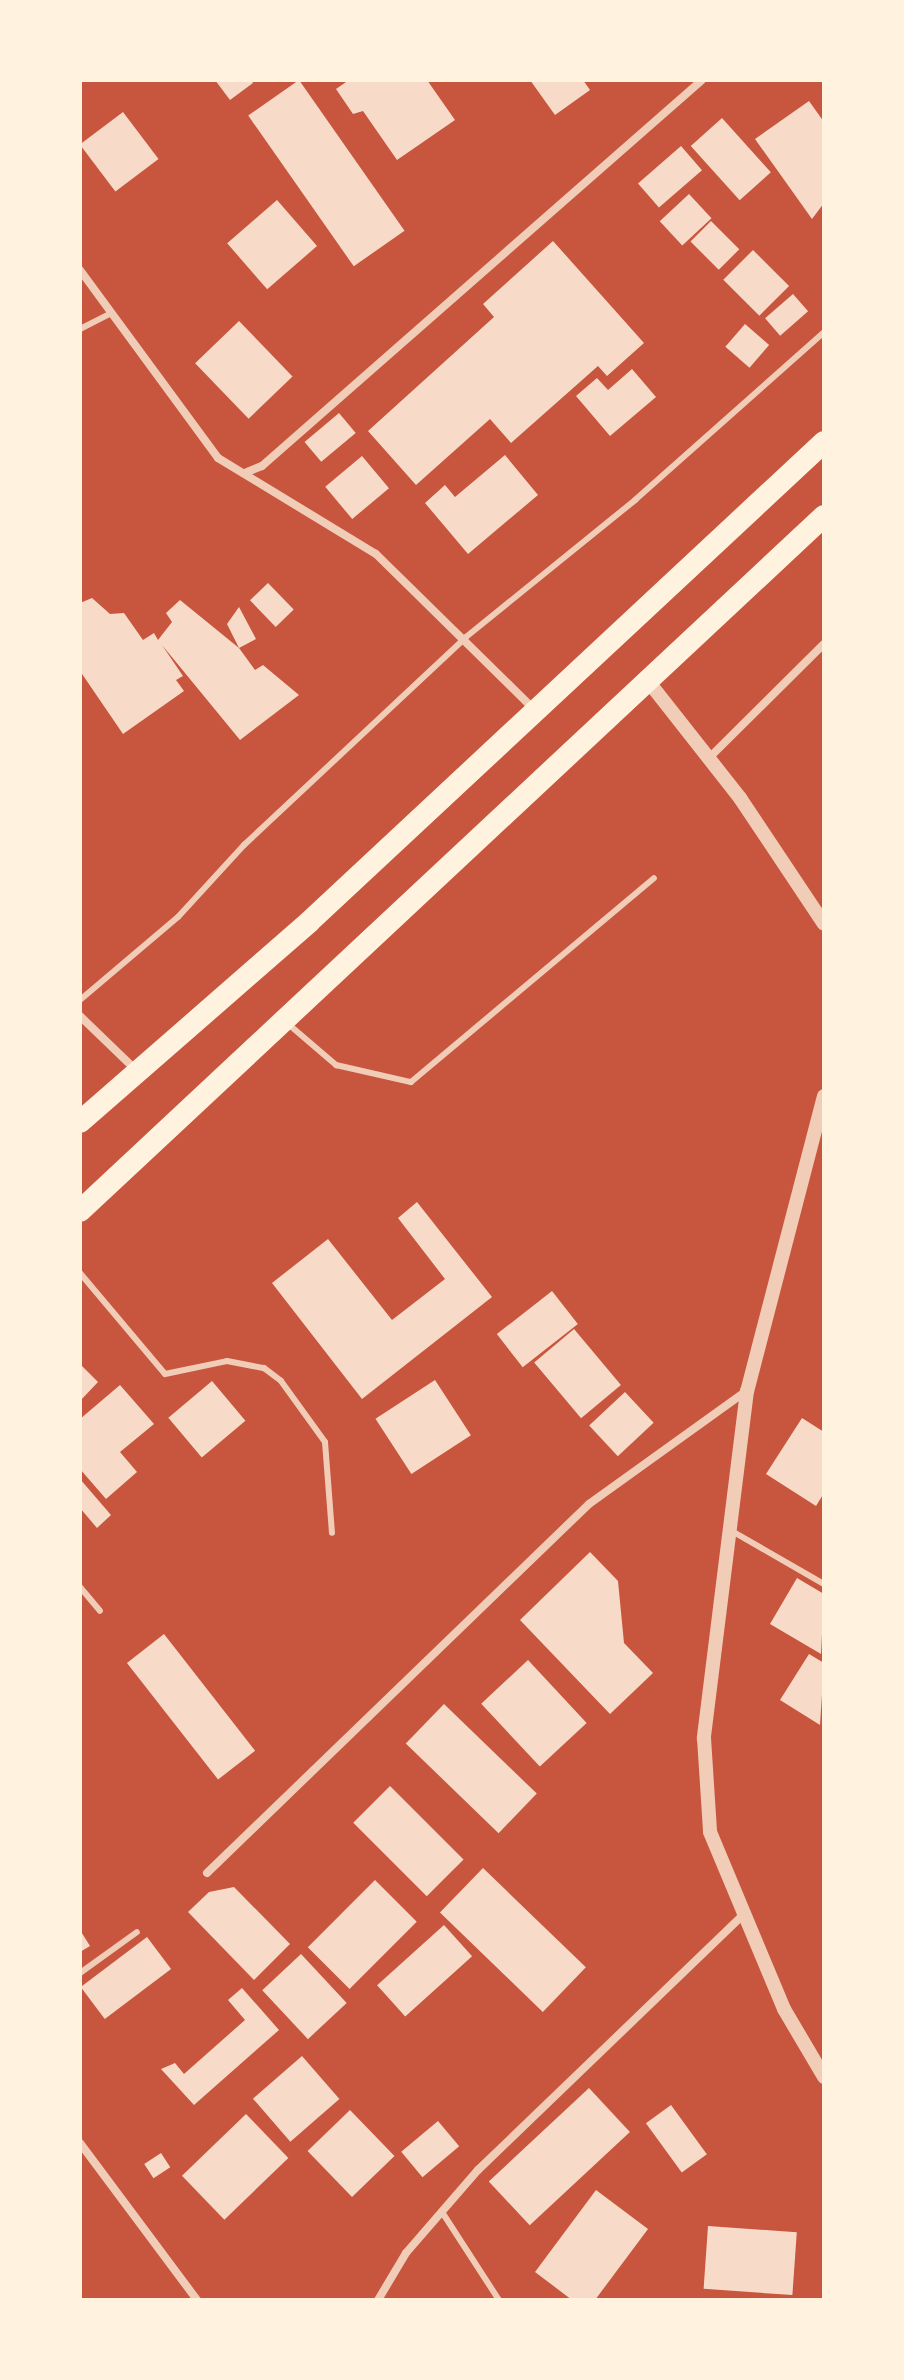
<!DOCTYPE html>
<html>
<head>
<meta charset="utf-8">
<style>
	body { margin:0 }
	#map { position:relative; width:904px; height:2380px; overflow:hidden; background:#c8553d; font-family:Bitter,serif }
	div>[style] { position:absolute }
	.building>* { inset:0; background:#f7dbc8; transform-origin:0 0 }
	.service>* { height:6px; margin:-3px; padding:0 3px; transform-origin:3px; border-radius:3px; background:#f1ccb7 }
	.minor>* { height:8px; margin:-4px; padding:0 4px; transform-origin:4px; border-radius:4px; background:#f1ccb7 }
	.tertiary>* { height:14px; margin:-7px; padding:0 7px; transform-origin:7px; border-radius:7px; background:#f1ccb7 }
	.trunk>* { height:22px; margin:-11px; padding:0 11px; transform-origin:11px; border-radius:11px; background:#fff3e0 }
	span { translate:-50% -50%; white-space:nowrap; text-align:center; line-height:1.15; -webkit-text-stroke:8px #fff3e0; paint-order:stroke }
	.frame { position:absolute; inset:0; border:82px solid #fff3e0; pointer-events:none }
</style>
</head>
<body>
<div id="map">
	<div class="building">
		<i style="clip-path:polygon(215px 80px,251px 80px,253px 83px,230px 100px)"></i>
		<i style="left:299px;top:80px;width:184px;height:62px;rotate:55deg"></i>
		<i style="clip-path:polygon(349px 80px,427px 80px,455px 120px,397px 160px,363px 111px,353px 114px,336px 89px)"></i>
		<i style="clip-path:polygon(530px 80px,583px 80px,590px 90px,555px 115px)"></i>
		<i style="clip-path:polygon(809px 101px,824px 122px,824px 203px,812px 219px,755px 139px)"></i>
		<i style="left:123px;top:112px;width:59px;height:54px;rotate:53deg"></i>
		<i style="left:722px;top:118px;width:73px;height:42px;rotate:48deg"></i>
		<i style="left:681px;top:146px;width:32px;height:57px;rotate:49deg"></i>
		<i style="left:689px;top:194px;width:33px;height:40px;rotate:47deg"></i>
		<i style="left:277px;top:200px;width:61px;height:66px;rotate:49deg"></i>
		<i style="left:711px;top:221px;width:40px;height:29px;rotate:45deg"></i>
		<i style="clip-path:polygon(553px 241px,644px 343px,607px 376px,598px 366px,511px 443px,490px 419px,416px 485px,368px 431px,494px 317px,483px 304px)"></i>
		<i style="left:753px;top:250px;width:51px;height:42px;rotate:45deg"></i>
		<i style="left:793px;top:294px;width:23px;height:37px;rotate:49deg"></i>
		<i style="left:239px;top:321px;width:77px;height:61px;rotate:46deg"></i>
		<i style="left:745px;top:324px;width:32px;height:30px;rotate:41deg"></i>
		<i style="clip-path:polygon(632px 369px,656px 397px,610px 436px,576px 396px,597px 378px,608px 390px)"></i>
		<i style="left:339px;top:413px;width:26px;height:45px;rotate:50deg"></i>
		<i style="clip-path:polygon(505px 455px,538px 495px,468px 554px,425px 503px,445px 485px,455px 497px)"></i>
		<i style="left:362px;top:456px;width:42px;height:48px;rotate:50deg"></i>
		<i style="left:268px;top:583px;width:37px;height:25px;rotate:46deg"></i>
		<i style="clip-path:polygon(92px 598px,110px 614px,124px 613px,143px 640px,154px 633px,158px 640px,172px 622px,166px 613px,180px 600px,239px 648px,255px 670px,263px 665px,299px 695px,240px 740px,162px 645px,183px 676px,176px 680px,184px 691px,123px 734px,80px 671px,80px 603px)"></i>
		<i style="clip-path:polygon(239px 607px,256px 639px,239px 648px,227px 624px)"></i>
		<i style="clip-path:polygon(417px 1202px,492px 1297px,362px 1399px,272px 1283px,328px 1239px,392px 1320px,445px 1279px,398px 1218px)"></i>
		<i style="left:552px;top:1291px;width:42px;height:70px;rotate:52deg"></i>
		<i style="left:574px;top:1329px;width:73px;height:52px;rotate:50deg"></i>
		<i style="clip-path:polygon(80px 1364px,98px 1382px,80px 1401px)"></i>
		<i style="left:435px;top:1380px;width:66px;height:71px;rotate:57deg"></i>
		<i style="left:212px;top:1381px;width:52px;height:57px;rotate:50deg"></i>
		<i style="clip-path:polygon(120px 1385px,154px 1424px,120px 1452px,137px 1472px,106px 1499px,80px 1469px,80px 1419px)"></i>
		<i style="left:625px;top:1392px;width:42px;height:49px;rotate:47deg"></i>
		<i style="clip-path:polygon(802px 1418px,824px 1432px,824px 1493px,816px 1506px,766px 1474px)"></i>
		<i style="clip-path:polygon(80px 1479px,111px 1515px,97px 1528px,80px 1508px)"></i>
		<i style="clip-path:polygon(590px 1552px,618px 1581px,624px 1643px,653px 1673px,610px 1714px,520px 1620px)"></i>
		<i style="clip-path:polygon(797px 1578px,824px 1594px,821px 1654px,770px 1624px)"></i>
		<i style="left:164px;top:1634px;width:148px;height:47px;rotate:52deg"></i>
		<i style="clip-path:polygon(809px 1654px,824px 1663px,820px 1725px,780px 1700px)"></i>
		<i style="left:528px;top:1660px;width:86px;height:64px;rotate:47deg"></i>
		<i style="left:444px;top:1704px;width:129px;height:55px;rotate:44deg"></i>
		<i style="left:390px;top:1786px;width:104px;height:52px;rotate:45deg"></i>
		<i style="left:483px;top:1868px;width:143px;height:62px;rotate:44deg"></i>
		<i style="left:375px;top:1880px;width:59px;height:95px;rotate:45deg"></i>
		<i style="clip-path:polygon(234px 1887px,290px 1944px,254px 1980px,188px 1912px,209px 1892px)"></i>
		<i style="left:444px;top:1925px;width:42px;height:90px;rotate:48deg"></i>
		<i style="clip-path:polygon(80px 1930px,90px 1946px,80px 1952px)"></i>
		<i style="left:147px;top:1937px;width:40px;height:83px;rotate:53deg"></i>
		<i style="left:301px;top:1954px;width:67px;height:53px;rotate:47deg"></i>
		<i style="clip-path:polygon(242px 1988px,279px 2030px,194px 2105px,161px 2069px,175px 2063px,184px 2074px,245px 2020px,228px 2000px)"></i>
		<i style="left:302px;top:2056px;width:57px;height:65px;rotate:49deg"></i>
		<i style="left:589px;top:2088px;width:60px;height:137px;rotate:47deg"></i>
		<i style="left:671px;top:2105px;width:61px;height:31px;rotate:54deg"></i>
		<i style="left:350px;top:2110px;width:64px;height:59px;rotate:46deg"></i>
		<i style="left:246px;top:2114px;width:61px;height:89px;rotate:46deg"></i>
		<i style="left:438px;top:2121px;width:33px;height:48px;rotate:50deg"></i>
		<i style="left:161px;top:2153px;width:17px;height:20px;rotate:57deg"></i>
		<i style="clip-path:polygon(596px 2190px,648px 2229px,595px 2300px,572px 2300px,535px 2272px)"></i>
		<i style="left:708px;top:2226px;width:89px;height:63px;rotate:4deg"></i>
	</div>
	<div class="service">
		<i style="left:80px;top:329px;width:35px;rotate:-27deg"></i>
		<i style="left:80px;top:1000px;width:128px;rotate:-40.3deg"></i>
		<i style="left:178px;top:917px;width:98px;rotate:-47.5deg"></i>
		<i style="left:244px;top:845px;width:304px;rotate:-43.1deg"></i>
		<i style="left:466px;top:637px;width:218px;rotate:-39deg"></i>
		<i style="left:635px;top:500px;width:253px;rotate:-41.6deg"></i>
		<i style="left:287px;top:1023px;width:65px;rotate:40.6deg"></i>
		<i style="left:336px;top:1065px;width:77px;rotate:12.8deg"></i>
		<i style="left:411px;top:1082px;width:317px;rotate:-40deg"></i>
		<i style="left:80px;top:1273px;width:132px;rotate:49.9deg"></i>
		<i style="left:165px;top:1374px;width:63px;rotate:-11.8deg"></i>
		<i style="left:227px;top:1361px;width:38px;rotate:11deg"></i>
		<i style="left:264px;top:1368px;width:21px;rotate:37deg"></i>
		<i style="left:281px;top:1381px;width:75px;rotate:54.2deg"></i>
		<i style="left:325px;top:1442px;width:91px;rotate:85.6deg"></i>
		<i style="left:730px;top:1530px;width:108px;rotate:29.9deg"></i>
		<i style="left:80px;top:1587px;width:31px;rotate:50deg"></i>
		<i style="left:80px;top:1973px;width:70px;rotate:-35.7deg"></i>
		<i style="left:442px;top:2212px;width:105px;rotate:57.1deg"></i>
	</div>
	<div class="minor">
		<i style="left:80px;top:270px;width:233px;rotate:53.7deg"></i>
		<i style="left:218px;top:458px;width:185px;rotate:31.3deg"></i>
		<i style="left:376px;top:554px;width:223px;rotate:44.5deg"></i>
		<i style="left:247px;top:472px;width:16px;rotate:-22deg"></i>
		<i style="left:262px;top:466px;width:585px;rotate:-41.26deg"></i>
		<i style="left:708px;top:759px;width:163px;rotate:-44.8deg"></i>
		<i style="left:80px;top:1016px;width:79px;rotate:44deg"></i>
		<i style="left:207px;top:1873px;width:531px;rotate:-44.01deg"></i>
		<i style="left:589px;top:1504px;width:192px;rotate:-35.7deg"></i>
		<i style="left:80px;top:2143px;width:196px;rotate:53.3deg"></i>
		<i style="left:378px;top:2300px;width:55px;rotate:-59.2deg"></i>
		<i style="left:406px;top:2253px;width:110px;rotate:-49.1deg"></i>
		<i style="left:478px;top:2170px;width:365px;rotate:-43.9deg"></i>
	</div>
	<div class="tertiary">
		<i style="left:648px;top:681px;width:149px;rotate:51.8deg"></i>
		<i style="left:740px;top:798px;width:151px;rotate:56.3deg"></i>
		<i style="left:824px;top:1096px;width:305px;rotate:104.6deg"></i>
		<i style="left:747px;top:1391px;width:350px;rotate:97.1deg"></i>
		<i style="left:704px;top:1738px;width:94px;rotate:86.3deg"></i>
		<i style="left:710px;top:1832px;width:192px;rotate:67.3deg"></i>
		<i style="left:784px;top:2009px;width:79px;rotate:59.5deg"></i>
	</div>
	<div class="trunk">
		<i style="left:80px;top:1122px;width:304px;rotate:-41.1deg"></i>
		<i style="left:309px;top:922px;width:704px;rotate:-42.99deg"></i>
		<i style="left:80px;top:1211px;width:1018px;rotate:-43.05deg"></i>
	</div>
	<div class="frame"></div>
</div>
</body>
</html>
